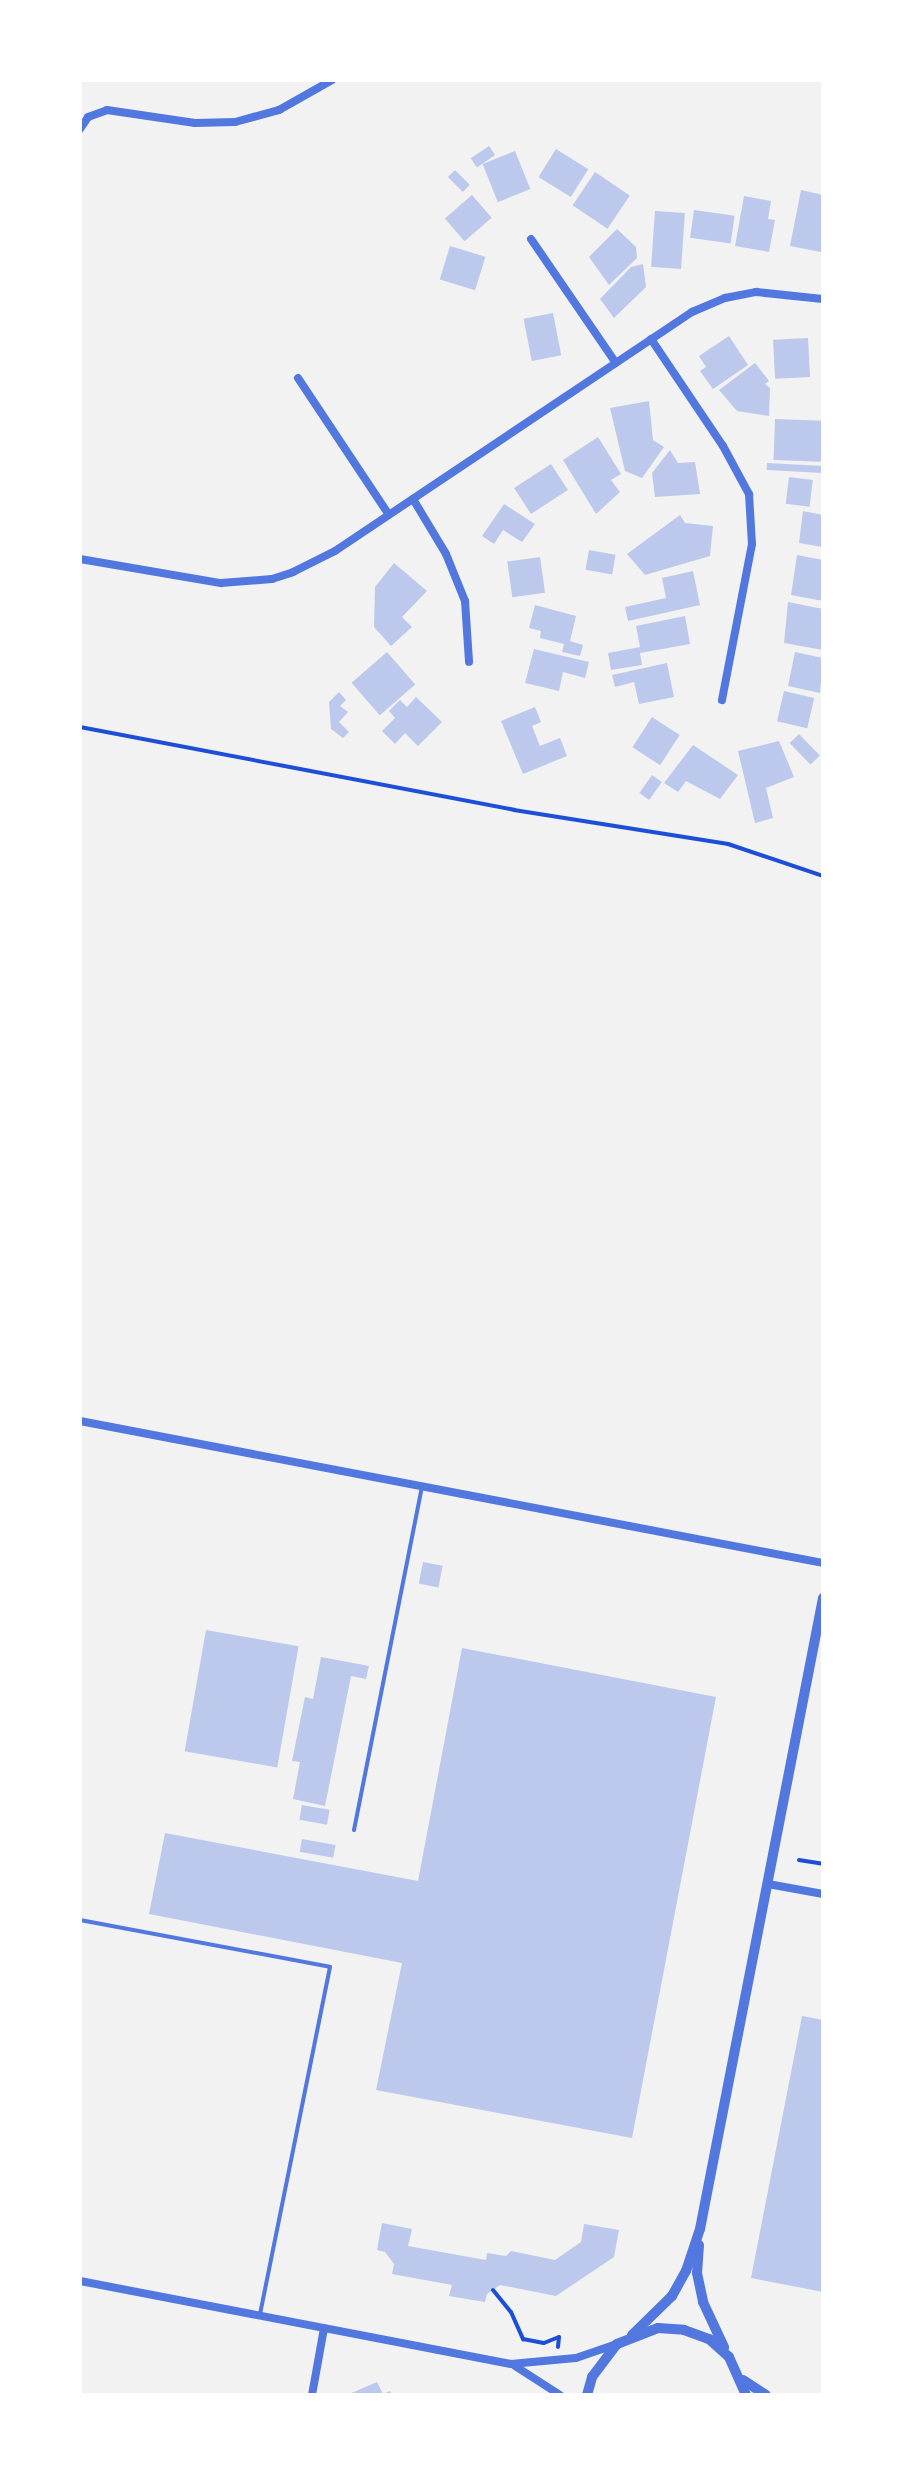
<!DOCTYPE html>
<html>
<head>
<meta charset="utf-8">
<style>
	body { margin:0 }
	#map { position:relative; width:903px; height:2475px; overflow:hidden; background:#f2f2f2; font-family:Inter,sans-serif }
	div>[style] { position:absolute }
	.building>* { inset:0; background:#bdc9ec; transform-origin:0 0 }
	.path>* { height:4px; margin:-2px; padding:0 2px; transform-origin:2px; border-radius:2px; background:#1d4ed8 }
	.service>* { height:4px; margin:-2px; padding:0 2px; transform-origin:2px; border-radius:2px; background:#5277de }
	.minor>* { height:8px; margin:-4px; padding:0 4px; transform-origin:4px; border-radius:4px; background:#5277de }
	.tertiary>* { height:10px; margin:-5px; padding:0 5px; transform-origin:5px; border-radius:5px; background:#5277de }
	span { translate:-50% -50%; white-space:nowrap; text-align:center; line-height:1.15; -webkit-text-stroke:8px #fff; paint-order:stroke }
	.frame { position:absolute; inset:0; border:82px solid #fff; pointer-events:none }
</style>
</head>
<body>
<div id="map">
	<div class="building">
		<i style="left:489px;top:146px;width:11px;height:22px;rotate:56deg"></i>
		<i style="left:556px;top:149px;width:38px;height:33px;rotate:32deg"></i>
		<i style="left:515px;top:151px;width:41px;height:35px;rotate:68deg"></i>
		<i style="left:455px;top:170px;width:21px;height:10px;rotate:45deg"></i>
		<i style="left:595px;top:172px;width:42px;height:40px;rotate:34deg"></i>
		<i style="clip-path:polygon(801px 190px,823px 195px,821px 252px,790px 246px)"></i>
		<i style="left:472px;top:195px;width:30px;height:36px;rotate:49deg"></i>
		<i style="clip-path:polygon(744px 196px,771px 201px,768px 219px,775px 220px,769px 252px,735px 246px)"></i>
		<i style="left:694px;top:210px;width:41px;height:28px;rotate:8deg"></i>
		<i style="left:655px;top:211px;width:30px;height:56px;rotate:4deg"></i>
		<i style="clip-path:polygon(617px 229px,636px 247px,637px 258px,609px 285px,589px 257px)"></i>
		<i style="left:450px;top:246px;width:37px;height:35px;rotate:17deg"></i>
		<i style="clip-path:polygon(643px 264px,646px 287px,614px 318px,600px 299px,631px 267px)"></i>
		<i style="left:553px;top:313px;width:43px;height:30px;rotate:79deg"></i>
		<i style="clip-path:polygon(729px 336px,748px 365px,713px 389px,700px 371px,706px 367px,699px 356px)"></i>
		<i style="left:808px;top:338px;width:39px;height:35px;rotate:87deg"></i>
		<i style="clip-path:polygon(755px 363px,769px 381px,765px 384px,770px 388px,769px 416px,737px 411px,719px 390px)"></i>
		<i style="clip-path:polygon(649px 401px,653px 440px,664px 447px,642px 478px,625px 471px,610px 408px)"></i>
		<i style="left:775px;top:419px;width:48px;height:41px;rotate:2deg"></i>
		<i style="clip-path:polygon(598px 437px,621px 474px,611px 480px,620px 492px,596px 514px,563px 460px)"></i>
		<i style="clip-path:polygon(670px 450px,678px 463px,695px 462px,700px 494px,655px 497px,652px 473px)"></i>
		<i style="left:767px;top:463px;width:56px;height:7px;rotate:3deg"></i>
		<i style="left:551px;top:464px;width:31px;height:44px;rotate:57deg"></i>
		<i style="left:789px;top:477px;width:24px;height:27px;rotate:7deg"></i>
		<i style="clip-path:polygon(504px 504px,535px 524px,522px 542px,503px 530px,494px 544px,482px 536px)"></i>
		<i style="clip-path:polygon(803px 511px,823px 515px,823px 547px,799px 543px)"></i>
		<i style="clip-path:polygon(680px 515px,685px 523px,713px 526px,710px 556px,645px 575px,627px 554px)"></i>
		<i style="left:589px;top:550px;width:27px;height:20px;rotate:10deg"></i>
		<i style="clip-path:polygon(797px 555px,823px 560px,823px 601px,791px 595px)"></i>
		<i style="left:540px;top:557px;width:36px;height:33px;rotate:82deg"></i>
		<i style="clip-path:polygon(394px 563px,427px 591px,402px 617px,412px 627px,391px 646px,374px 627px,375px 587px)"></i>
		<i style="clip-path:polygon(693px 571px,700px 605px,628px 621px,625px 607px,666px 598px,662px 578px)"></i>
		<i style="clip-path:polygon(788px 602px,823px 609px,823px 650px,784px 643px)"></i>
		<i style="clip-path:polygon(535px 605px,576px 616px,570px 641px,583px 645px,580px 656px,562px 652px,564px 644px,540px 638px,541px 631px,529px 628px)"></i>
		<i style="clip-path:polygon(685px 616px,690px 644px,640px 653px,642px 665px,611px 670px,608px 653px,640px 647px,636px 626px)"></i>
		<i style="clip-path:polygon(534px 649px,589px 662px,585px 678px,563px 672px,559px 691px,525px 683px)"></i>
		<i style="left:387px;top:652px;width:43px;height:47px;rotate:49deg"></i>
		<i style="clip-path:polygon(795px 652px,823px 658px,820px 693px,788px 686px)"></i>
		<i style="clip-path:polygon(667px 663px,674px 697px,639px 704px,634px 682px,615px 687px,612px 675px)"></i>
		<i style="left:784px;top:691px;width:31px;height:31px;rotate:13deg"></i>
		<i style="clip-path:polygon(339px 692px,346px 700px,340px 706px,348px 712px,339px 722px,349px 732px,343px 738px,331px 729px,329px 702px)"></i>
		<i style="clip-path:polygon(416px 697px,442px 722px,418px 746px,405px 733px,395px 744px,382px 731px,395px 718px,389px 711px,400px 700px,407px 707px)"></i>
		<i style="clip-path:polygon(535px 707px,541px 722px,532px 726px,540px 746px,560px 738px,567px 756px,523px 774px,501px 721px)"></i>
		<i style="left:652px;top:717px;width:33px;height:36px;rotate:33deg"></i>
		<i style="left:799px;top:734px;width:30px;height:13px;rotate:46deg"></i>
		<i style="clip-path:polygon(779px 741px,794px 777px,766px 788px,773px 818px,755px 823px,738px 751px)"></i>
		<i style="clip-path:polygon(693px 745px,738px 775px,720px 799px,686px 781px,678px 792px,664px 783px)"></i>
		<i style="left:652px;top:775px;width:12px;height:22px;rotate:35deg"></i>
		<i style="left:423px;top:1562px;width:20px;height:22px;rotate:11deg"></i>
		<i style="left:206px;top:1630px;width:94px;height:123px;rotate:10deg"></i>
		<i style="clip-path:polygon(462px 1648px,716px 1697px,632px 2138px,376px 2090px,402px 1963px,149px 1914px,165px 1833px,418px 1881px)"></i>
		<i style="clip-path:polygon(321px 1657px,369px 1666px,366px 1679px,351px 1676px,325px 1806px,293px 1799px,300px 1762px,292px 1761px,305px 1697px,313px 1699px)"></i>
		<i style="left:302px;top:1805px;width:28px;height:15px;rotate:10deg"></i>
		<i style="left:302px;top:1839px;width:34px;height:13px;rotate:10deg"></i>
		<i style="clip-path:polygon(802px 2016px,823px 2020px,823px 2292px,751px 2278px)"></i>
		<i style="clip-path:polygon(382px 2223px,412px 2229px,408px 2246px,486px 2260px,487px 2253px,506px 2256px,511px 2251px,555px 2260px,581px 2242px,584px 2224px,619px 2230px,614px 2257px,556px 2296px,500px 2285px,487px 2294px,485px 2302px,449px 2296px,452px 2285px,392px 2274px,394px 2264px,385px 2252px,377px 2250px)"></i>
		<i style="clip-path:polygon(377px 2382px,383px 2394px,390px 2391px,392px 2395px,347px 2395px)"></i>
	</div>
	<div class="path">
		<i style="left:80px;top:727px;width:442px;rotate:10.8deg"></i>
		<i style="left:514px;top:810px;width:217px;rotate:9deg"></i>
		<i style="left:728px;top:844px;width:100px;rotate:18.6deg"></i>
		<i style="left:799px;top:1860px;width:24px;rotate:9deg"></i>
		<i style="left:493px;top:2290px;width:28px;rotate:51deg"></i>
		<i style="left:511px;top:2312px;width:30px;rotate:66deg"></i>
		<i style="left:523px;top:2339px;width:21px;rotate:11deg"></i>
		<i style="left:544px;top:2343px;width:16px;rotate:-22deg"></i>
		<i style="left:559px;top:2337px;width:10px;rotate:96deg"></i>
	</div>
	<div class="service">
		<i style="left:354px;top:1830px;width:350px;rotate:-78.8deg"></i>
		<i style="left:80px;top:1920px;width:254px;rotate:10.6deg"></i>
		<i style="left:330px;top:1967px;width:355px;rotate:101.4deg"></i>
	</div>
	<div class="minor">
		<i style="left:80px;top:129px;width:14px;rotate:-56deg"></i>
		<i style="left:88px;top:117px;width:20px;rotate:-20deg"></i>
		<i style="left:107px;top:110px;width:89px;rotate:8.4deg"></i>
		<i style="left:195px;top:123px;width:40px;rotate:-1.4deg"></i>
		<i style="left:235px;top:122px;width:46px;rotate:-15.3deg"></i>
		<i style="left:279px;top:110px;width:61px;rotate:-29.5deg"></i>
		<i style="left:531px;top:239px;width:150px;rotate:55.6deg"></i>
		<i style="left:651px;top:339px;width:129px;rotate:56.1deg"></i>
		<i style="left:723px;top:446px;width:55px;rotate:61.6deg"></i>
		<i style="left:749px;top:494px;width:50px;rotate:86.6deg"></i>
		<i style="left:752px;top:544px;width:159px;rotate:100.9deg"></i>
		<i style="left:298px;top:378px;width:164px;rotate:56.4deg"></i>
		<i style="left:413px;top:499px;width:64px;rotate:59deg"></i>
		<i style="left:446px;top:554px;width:51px;rotate:68deg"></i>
		<i style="left:465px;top:601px;width:61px;rotate:86.2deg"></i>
		<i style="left:80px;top:559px;width:143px;rotate:9.7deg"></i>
		<i style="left:221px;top:583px;width:51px;rotate:-4.5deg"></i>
		<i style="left:272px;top:579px;width:22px;rotate:-18deg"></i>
		<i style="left:293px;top:572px;width:47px;rotate:-26.6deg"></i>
		<i style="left:335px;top:551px;width:430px;rotate:-33.8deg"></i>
		<i style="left:692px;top:312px;width:36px;rotate:-23deg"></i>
		<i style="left:725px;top:298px;width:32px;rotate:-11deg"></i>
		<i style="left:756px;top:292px;width:67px;rotate:6deg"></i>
		<i style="left:80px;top:1421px;width:756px;rotate:10.82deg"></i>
		<i style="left:768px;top:1884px;width:56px;rotate:10.3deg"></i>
		<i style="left:80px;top:2281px;width:439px;rotate:10.9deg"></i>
		<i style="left:511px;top:2364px;width:65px;rotate:-5.3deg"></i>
		<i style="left:576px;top:2358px;width:43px;rotate:-18.9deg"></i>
		<i style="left:515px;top:2366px;width:54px;rotate:32.8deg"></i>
		<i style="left:312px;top:2395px;width:68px;rotate:-79.8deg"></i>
	</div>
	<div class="tertiary">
		<i style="left:699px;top:2245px;width:28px;rotate:94deg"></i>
		<i style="left:697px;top:2273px;width:30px;rotate:78deg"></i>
		<i style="left:703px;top:2302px;width:50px;rotate:65deg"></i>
		<i style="left:632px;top:2335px;width:56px;rotate:-44.3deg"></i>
		<i style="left:672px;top:2296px;width:29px;rotate:-61deg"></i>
		<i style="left:686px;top:2271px;width:44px;rotate:-71.6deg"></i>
		<i style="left:700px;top:2229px;width:643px;rotate:-78.97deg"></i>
		<i style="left:743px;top:2380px;width:27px;rotate:33deg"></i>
		<i style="left:587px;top:2395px;width:19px;rotate:-74deg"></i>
		<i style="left:592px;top:2377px;width:41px;rotate:-52.9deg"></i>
		<i style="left:617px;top:2344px;width:44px;rotate:-21.3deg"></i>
		<i style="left:658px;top:2328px;width:26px;rotate:4deg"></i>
		<i style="left:684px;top:2330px;width:27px;rotate:20deg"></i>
		<i style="left:709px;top:2339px;width:27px;rotate:42deg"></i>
		<i style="left:729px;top:2357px;width:42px;rotate:65.9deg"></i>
	</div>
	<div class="frame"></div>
</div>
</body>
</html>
